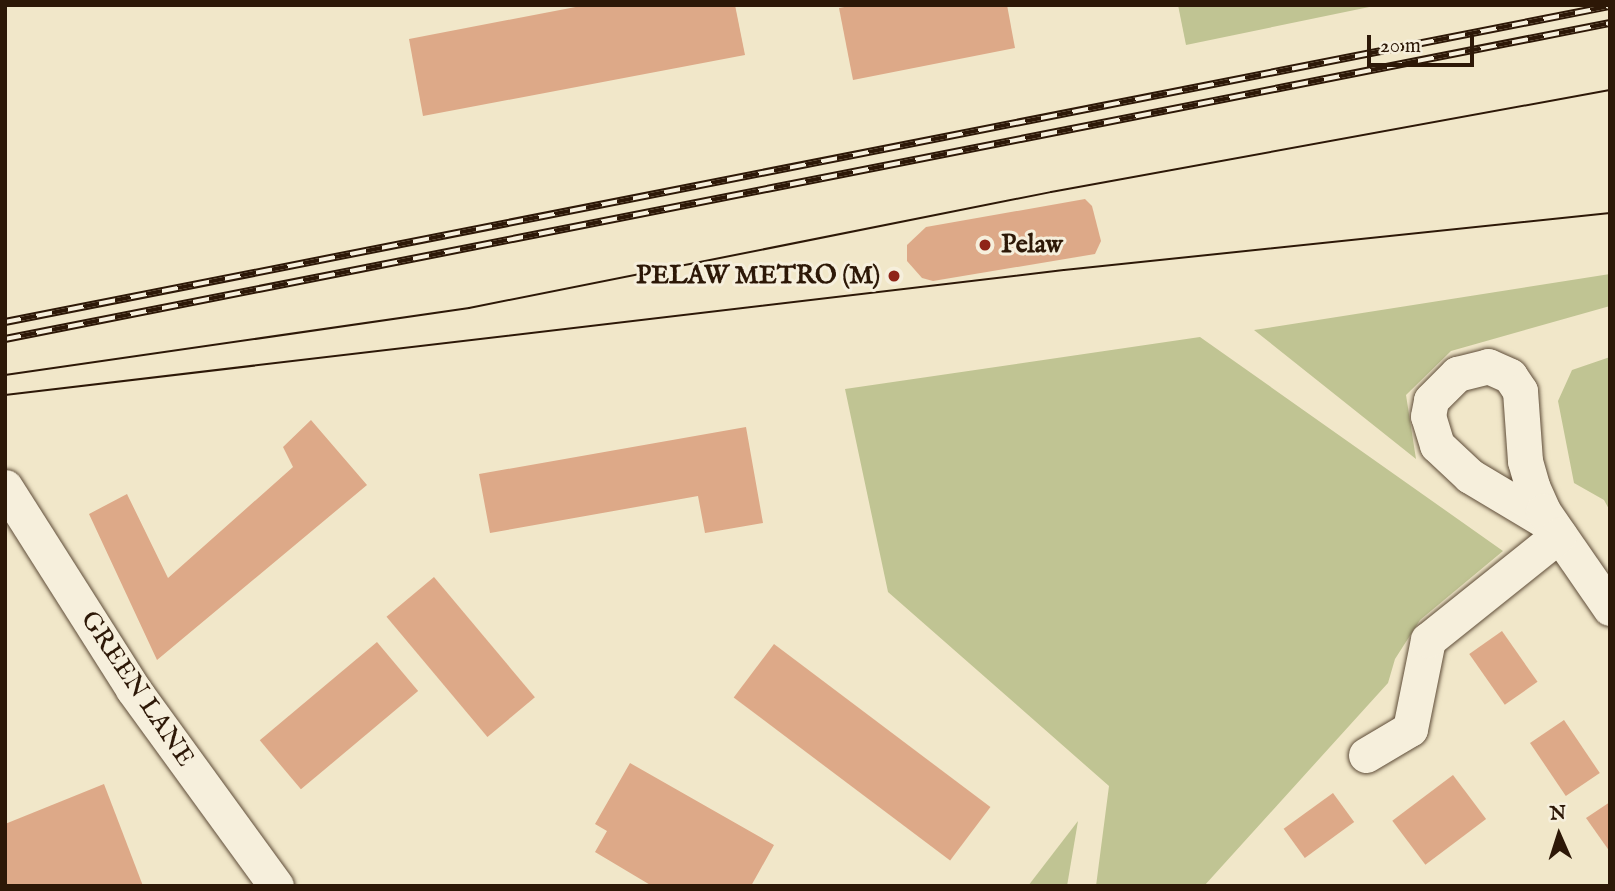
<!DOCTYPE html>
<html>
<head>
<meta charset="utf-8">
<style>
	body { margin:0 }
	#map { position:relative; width:1615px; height:891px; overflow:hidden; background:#f1e7c9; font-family:"IM FELL English",serif }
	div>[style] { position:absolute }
	.green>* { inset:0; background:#c0c493 }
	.building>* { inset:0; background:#dda988; transform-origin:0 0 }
	.roads { filter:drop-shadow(0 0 2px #5e4c38) drop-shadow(0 0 2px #5e4c38) }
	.minor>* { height:35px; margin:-17.5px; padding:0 17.5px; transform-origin:17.5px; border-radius:17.5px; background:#f6efdc }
	.tram>* { height:2px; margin:-1px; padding:0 1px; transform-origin:1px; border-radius:1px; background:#2d1807 }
	.rail>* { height:8px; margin-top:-4px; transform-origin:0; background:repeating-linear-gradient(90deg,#f6efdc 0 16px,#2d1807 0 32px); box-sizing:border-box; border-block:2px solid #2d1807 }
	.dots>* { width:19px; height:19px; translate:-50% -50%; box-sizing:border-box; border:4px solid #f6efdc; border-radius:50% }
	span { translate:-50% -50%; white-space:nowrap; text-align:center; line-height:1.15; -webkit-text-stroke:6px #f6efdc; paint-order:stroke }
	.poi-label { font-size:26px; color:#2d1807; font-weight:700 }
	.left { translate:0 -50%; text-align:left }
	.right { translate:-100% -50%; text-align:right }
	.street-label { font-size:26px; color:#2d1807 }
	.frame { position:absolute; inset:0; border:7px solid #2d1807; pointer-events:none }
	.north { position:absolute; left:1524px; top:800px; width:70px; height:70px; -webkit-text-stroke:5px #f6efdc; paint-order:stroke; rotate:357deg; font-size:19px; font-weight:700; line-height:28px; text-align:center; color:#2d1807 }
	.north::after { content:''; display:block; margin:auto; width:24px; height:32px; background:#2d1807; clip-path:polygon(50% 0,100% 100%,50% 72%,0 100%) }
	.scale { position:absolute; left:1367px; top:35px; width:107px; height:32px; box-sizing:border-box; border:4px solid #2d1807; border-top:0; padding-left:9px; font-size:21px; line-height:24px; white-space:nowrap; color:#2d1807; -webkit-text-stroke:5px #f6efdc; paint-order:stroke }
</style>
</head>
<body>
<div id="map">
	<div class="green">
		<i style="clip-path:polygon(1178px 5px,1379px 5px,1186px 45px)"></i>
		<i style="clip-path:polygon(1610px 274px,1610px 306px,1451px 351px,1406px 395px,1416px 459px,1254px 330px)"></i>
		<i style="clip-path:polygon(1200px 337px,1503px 551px,1420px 620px,1395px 659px,1388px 683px,1204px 886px,1096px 886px,1109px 786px,888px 592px,845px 389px)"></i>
		<i style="clip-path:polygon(1610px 357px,1610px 511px,1604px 500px,1574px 483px,1558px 401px,1572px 370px)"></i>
		<i style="clip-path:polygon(1078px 821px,1067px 886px,1028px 886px)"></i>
	</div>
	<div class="building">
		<i style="clip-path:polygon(586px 5px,735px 5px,745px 55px,423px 116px,409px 39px)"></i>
		<i style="clip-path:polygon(855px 5px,1007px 5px,1015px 48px,853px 80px,839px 8px)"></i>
		<i style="clip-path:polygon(1085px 199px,1092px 206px,1101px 241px,1095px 254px,933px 281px,922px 278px,907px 261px,907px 245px,926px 227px)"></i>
		<i style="clip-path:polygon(311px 420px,367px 485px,157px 660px,89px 514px,127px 494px,168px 578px,293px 467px,283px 447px)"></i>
		<i style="clip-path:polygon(746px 427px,763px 523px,705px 533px,698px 496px,490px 533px,479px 474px)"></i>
		<i style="left:434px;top:577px;width:157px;height:62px;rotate:50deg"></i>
		<i style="left:1502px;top:631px;width:62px;height:40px;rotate:55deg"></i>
		<i style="left:377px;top:642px;width:64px;height:153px;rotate:50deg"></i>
		<i style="left:774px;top:644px;width:271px;height:67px;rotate:37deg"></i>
		<i style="left:1564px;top:720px;width:64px;height:41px;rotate:56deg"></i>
		<i style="clip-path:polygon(630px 763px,774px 845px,751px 886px,652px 886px,595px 852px,607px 831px,595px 824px)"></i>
		<i style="left:1453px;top:775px;width:55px;height:76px;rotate:53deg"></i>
		<i style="clip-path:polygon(104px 784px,143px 886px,5px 886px,5px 824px)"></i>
		<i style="left:1333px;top:793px;width:36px;height:61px;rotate:54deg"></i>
		<i style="clip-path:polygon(1610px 802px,1610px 852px,1586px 818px)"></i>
	</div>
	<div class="roads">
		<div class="minor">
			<i style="left:5px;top:487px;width:239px;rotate:57.6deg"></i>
			<i style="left:133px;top:689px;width:243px;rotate:54deg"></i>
			<i style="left:1552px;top:525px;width:96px;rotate:-149.1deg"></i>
			<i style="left:1470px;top:476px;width:45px;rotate:-136.8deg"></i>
			<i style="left:1437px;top:445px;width:30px;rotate:-107deg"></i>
			<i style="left:1428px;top:416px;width:16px;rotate:-79deg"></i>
			<i style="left:1431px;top:400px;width:37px;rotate:-45deg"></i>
			<i style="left:1457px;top:374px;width:32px;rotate:-14deg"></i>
			<i style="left:1488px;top:366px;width:24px;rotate:24deg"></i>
			<i style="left:1510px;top:376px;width:18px;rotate:56deg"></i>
			<i style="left:1520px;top:391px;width:70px;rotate:85.9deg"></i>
			<i style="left:1525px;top:461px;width:26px;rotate:74deg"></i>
			<i style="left:1532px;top:486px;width:27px;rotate:66deg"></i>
			<i style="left:1543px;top:511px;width:118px;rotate:55.4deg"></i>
			<i style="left:1366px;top:755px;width:51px;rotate:-30.6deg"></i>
			<i style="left:1410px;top:729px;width:91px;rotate:-78.6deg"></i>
			<i style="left:1428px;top:640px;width:168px;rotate:-38.7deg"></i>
		</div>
	</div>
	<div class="tram">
		<i style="left:5px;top:375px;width:469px;rotate:-8.2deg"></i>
		<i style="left:469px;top:308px;width:593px;rotate:-11.27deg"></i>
		<i style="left:1051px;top:192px;width:568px;rotate:-10.34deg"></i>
		<i style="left:5px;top:395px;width:1066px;rotate:-6.73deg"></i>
		<i style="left:1064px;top:270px;width:549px;rotate:-5.96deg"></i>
	</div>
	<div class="rail">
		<i style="left:5px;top:322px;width:1636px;rotate:-11.14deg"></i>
		<i style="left:5px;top:339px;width:1636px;rotate:-11.14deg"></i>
	</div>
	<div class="dots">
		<i style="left:985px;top:245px;background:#8f2418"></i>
		<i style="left:894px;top:276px;background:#8f2418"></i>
	</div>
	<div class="poi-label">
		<span class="left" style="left:1001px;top:245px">Pelaw</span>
		<span class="right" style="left:880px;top:276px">PELAW METRO (M)</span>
	</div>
	<div class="street-label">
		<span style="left:137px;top:689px;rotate:56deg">GREEN LANE</span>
	</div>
	<div class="frame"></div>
	<div class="north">N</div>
	<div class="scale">20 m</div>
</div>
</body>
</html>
